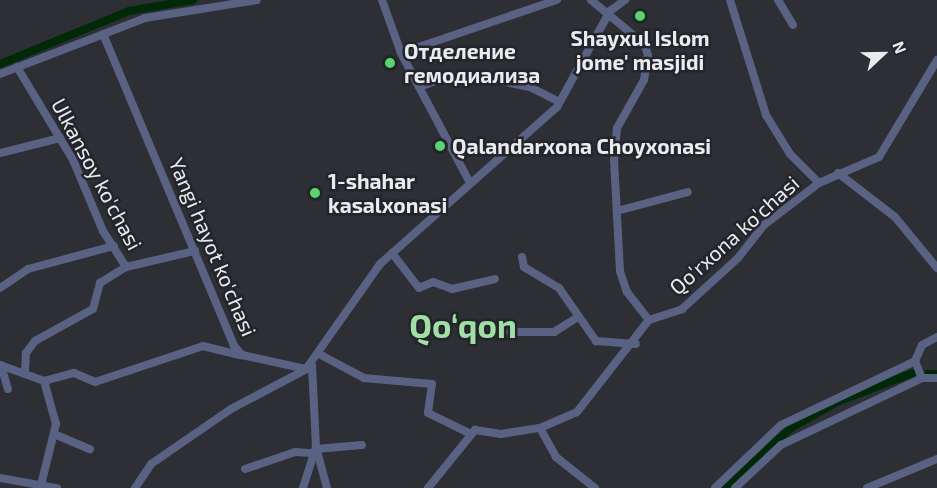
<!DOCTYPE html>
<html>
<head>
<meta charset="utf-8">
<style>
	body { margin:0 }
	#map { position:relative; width:937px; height:488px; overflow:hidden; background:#2d2f35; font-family:"Exo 2",sans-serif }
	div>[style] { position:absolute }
	.canal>* { height:8px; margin:-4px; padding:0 4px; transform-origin:4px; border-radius:4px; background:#002908 }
	.street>* { height:8px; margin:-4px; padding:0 4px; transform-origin:4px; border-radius:4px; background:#5a6284 }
	.dots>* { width:16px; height:16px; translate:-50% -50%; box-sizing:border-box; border:3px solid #24252b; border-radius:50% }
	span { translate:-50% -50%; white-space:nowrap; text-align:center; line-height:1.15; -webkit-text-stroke:5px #24252b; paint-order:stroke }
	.poi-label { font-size:21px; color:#e9ebee; font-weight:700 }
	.left { translate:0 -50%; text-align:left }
	.street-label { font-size:21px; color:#e9ebee }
	.town-label { font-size:33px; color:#a1dfa7; font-weight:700 }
	.north { position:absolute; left:853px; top:24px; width:60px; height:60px; -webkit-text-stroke:4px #24252b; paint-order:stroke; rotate:68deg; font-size:16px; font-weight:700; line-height:24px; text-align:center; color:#e9ebee }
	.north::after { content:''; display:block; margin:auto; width:21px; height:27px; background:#e9ebee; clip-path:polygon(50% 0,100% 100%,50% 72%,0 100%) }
</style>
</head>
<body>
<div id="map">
	<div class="canal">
		<i style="left:0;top:64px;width:139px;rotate:-22.3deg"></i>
		<i style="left:129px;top:11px;width:65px;rotate:-9.8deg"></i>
		<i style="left:927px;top:374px;width:10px"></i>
		<i style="left:726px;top:488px;width:88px;rotate:-42.7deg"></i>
		<i style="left:791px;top:428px;width:53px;rotate:-29.5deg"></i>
		<i style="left:837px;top:402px;width:81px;rotate:-20.9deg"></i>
	</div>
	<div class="street">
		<i style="left:382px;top:0;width:56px;rotate:70.3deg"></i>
		<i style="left:401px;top:53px;width:145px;rotate:62deg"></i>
		<i style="left:591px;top:0;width:69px;rotate:39.7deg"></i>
		<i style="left:644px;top:44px;width:12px;rotate:70deg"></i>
		<i style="left:648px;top:55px;width:25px;rotate:99deg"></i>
		<i style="left:644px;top:80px;width:55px;rotate:119.4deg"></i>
		<i style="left:617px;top:128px;width:32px;rotate:95deg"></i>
		<i style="left:614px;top:160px;width:111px;rotate:86.9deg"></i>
		<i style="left:620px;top:271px;width:22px;rotate:72deg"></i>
		<i style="left:627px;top:292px;width:36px;rotate:52deg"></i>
		<i style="left:730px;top:0;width:121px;rotate:72.6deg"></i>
		<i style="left:766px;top:115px;width:46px;rotate:58.4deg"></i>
		<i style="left:790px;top:154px;width:41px;rotate:45deg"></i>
		<i style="left:778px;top:0;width:29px;rotate:59deg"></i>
		<i style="left:103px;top:34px;width:338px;rotate:67.2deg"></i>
		<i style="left:234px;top:346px;width:12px;rotate:48deg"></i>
		<i style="left:242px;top:355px;width:66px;rotate:12.3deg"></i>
		<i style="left:306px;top:369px;width:128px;rotate:-54.8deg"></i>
		<i style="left:380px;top:264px;width:237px;rotate:-41.6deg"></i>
		<i style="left:557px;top:107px;width:110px;rotate:-61.1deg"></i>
		<i style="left:610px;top:11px;width:19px;rotate:-36deg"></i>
		<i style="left:401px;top:53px;width:165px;rotate:-18.8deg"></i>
		<i style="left:17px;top:67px;width:109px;rotate:58.9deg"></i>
		<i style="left:73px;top:160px;width:77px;rotate:67.1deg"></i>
		<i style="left:103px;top:231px;width:43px;rotate:57.4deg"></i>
		<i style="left:0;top:74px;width:155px;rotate:-21.1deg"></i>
		<i style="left:145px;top:18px;width:113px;rotate:-9.1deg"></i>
		<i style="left:419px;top:87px;width:33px;rotate:-20deg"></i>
		<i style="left:450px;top:76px;width:25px"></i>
		<i style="left:475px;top:76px;width:56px;rotate:11.3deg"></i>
		<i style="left:530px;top:87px;width:33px;rotate:27deg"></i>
		<i style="left:0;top:153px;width:62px;rotate:-14deg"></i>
		<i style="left:838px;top:173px;width:72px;rotate:37.7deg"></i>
		<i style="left:895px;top:217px;width:66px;rotate:50.5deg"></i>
		<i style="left:617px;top:211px;width:73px;rotate:-15deg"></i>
		<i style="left:392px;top:253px;width:44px;rotate:52.4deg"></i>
		<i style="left:419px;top:288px;width:15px;rotate:-23deg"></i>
		<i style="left:433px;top:282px;width:20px;rotate:20deg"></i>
		<i style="left:452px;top:289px;width:44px;rotate:-13.1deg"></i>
		<i style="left:522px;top:257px;width:10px;rotate:79deg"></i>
		<i style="left:524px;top:267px;width:41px;rotate:31deg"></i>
		<i style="left:559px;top:288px;width:65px;rotate:55.1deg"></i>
		<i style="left:596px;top:341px;width:40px;rotate:4.3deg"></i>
		<i style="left:0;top:288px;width:34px;rotate:-34deg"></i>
		<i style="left:28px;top:269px;width:89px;rotate:-15deg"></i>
		<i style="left:510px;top:332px;width:44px"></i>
		<i style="left:554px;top:332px;width:28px;rotate:-32deg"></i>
		<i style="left:319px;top:354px;width:51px;rotate:28.1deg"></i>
		<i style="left:364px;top:378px;width:68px;rotate:5deg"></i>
		<i style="left:432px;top:384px;width:29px;rotate:98deg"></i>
		<i style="left:428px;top:413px;width:48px;rotate:26deg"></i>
		<i style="left:915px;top:361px;width:18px;rotate:68deg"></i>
		<i style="left:922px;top:378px;width:15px"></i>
		<i style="left:0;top:365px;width:47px;rotate:20deg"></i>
		<i style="left:44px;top:381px;width:31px;rotate:-15deg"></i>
		<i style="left:74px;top:373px;width:23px;rotate:23deg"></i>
		<i style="left:95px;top:382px;width:114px;rotate:-18.4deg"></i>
		<i style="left:203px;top:346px;width:38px;rotate:14deg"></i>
		<i style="left:1px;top:365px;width:25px;rotate:74deg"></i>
		<i style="left:25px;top:371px;width:18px;rotate:-87deg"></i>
		<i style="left:26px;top:353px;width:15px;rotate:-53deg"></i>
		<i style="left:35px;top:341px;width:66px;rotate:-28.9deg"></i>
		<i style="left:93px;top:309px;width:27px;rotate:-75deg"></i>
		<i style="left:100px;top:283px;width:31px;rotate:-32deg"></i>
		<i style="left:126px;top:267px;width:71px;rotate:-13.1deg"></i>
		<i style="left:540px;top:428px;width:33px;rotate:61deg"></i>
		<i style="left:556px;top:457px;width:50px;rotate:38.5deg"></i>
		<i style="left:54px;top:434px;width:39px;rotate:23deg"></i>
		<i style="left:316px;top:447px;width:42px;rotate:75deg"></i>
		<i style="left:316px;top:449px;width:46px;rotate:-5deg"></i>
		<i style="left:245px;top:469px;width:53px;rotate:-18.8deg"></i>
		<i style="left:295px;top:452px;width:16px;rotate:4deg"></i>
		<i style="left:0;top:478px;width:58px;rotate:10deg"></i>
		<i style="left:42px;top:481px;width:59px;rotate:-76.2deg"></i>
		<i style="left:56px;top:424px;width:45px;rotate:-105.6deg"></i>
		<i style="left:135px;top:488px;width:29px;rotate:-56deg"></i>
		<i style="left:151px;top:464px;width:97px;rotate:-34.5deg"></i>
		<i style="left:231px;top:409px;width:84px;rotate:-27.8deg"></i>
		<i style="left:303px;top:488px;width:43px;rotate:-72.4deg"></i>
		<i style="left:316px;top:447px;width:82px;rotate:-92.8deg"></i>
		<i style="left:428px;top:488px;width:75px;rotate:-51deg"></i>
		<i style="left:475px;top:430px;width:26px;rotate:9deg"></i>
		<i style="left:501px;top:434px;width:39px;rotate:-9deg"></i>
		<i style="left:540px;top:428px;width:40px;rotate:-23.4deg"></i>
		<i style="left:577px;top:412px;width:117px;rotate:-52deg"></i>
		<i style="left:649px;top:320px;width:35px;rotate:-18deg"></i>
		<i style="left:682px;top:309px;width:76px;rotate:-42.3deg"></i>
		<i style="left:738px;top:258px;width:42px;rotate:-51.8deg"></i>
		<i style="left:764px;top:225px;width:69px;rotate:-37.4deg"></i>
		<i style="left:819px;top:183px;width:65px;rotate:-23.4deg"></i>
		<i style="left:879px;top:157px;width:113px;rotate:-59.1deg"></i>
		<i style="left:715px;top:488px;width:91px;rotate:-43.7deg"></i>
		<i style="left:781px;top:425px;width:148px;rotate:-25.5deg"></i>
		<i style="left:915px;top:361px;width:17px;rotate:-66deg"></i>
		<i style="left:922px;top:345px;width:17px;rotate:-28deg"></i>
		<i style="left:735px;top:488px;width:63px;rotate:-43.1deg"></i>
		<i style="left:781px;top:445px;width:156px;rotate:-25.4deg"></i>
		<i style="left:867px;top:488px;width:76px;rotate:-22.5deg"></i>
	</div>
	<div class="dots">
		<i style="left:640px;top:16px;background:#59d56f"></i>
		<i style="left:390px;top:63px;background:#59d56f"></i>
		<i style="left:440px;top:146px;background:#59d56f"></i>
		<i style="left:315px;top:193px;background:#59d56f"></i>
	</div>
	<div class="poi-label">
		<span style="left:640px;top:50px">Shayxul Islom<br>jome' masjidi</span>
		<span class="left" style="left:404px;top:63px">Отделение<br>гемодиализа</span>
		<span class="left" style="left:452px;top:146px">Qalandarxona Choyxonasi</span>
		<span class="left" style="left:328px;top:193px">1-shahar<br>kasalxonasi</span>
	</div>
	<div class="street-label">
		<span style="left:97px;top:174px;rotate:62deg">Ulkansoy ko'chasi</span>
		<span style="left:734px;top:235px;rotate:-42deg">Qo'rxona ko'chasi</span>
		<span style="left:213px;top:247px;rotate:67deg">Yangi hayot ko'chasi</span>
	</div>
	<div class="town-label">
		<span style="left:463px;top:326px">Qo‘qon</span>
	</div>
	<div class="north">N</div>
</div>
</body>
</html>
